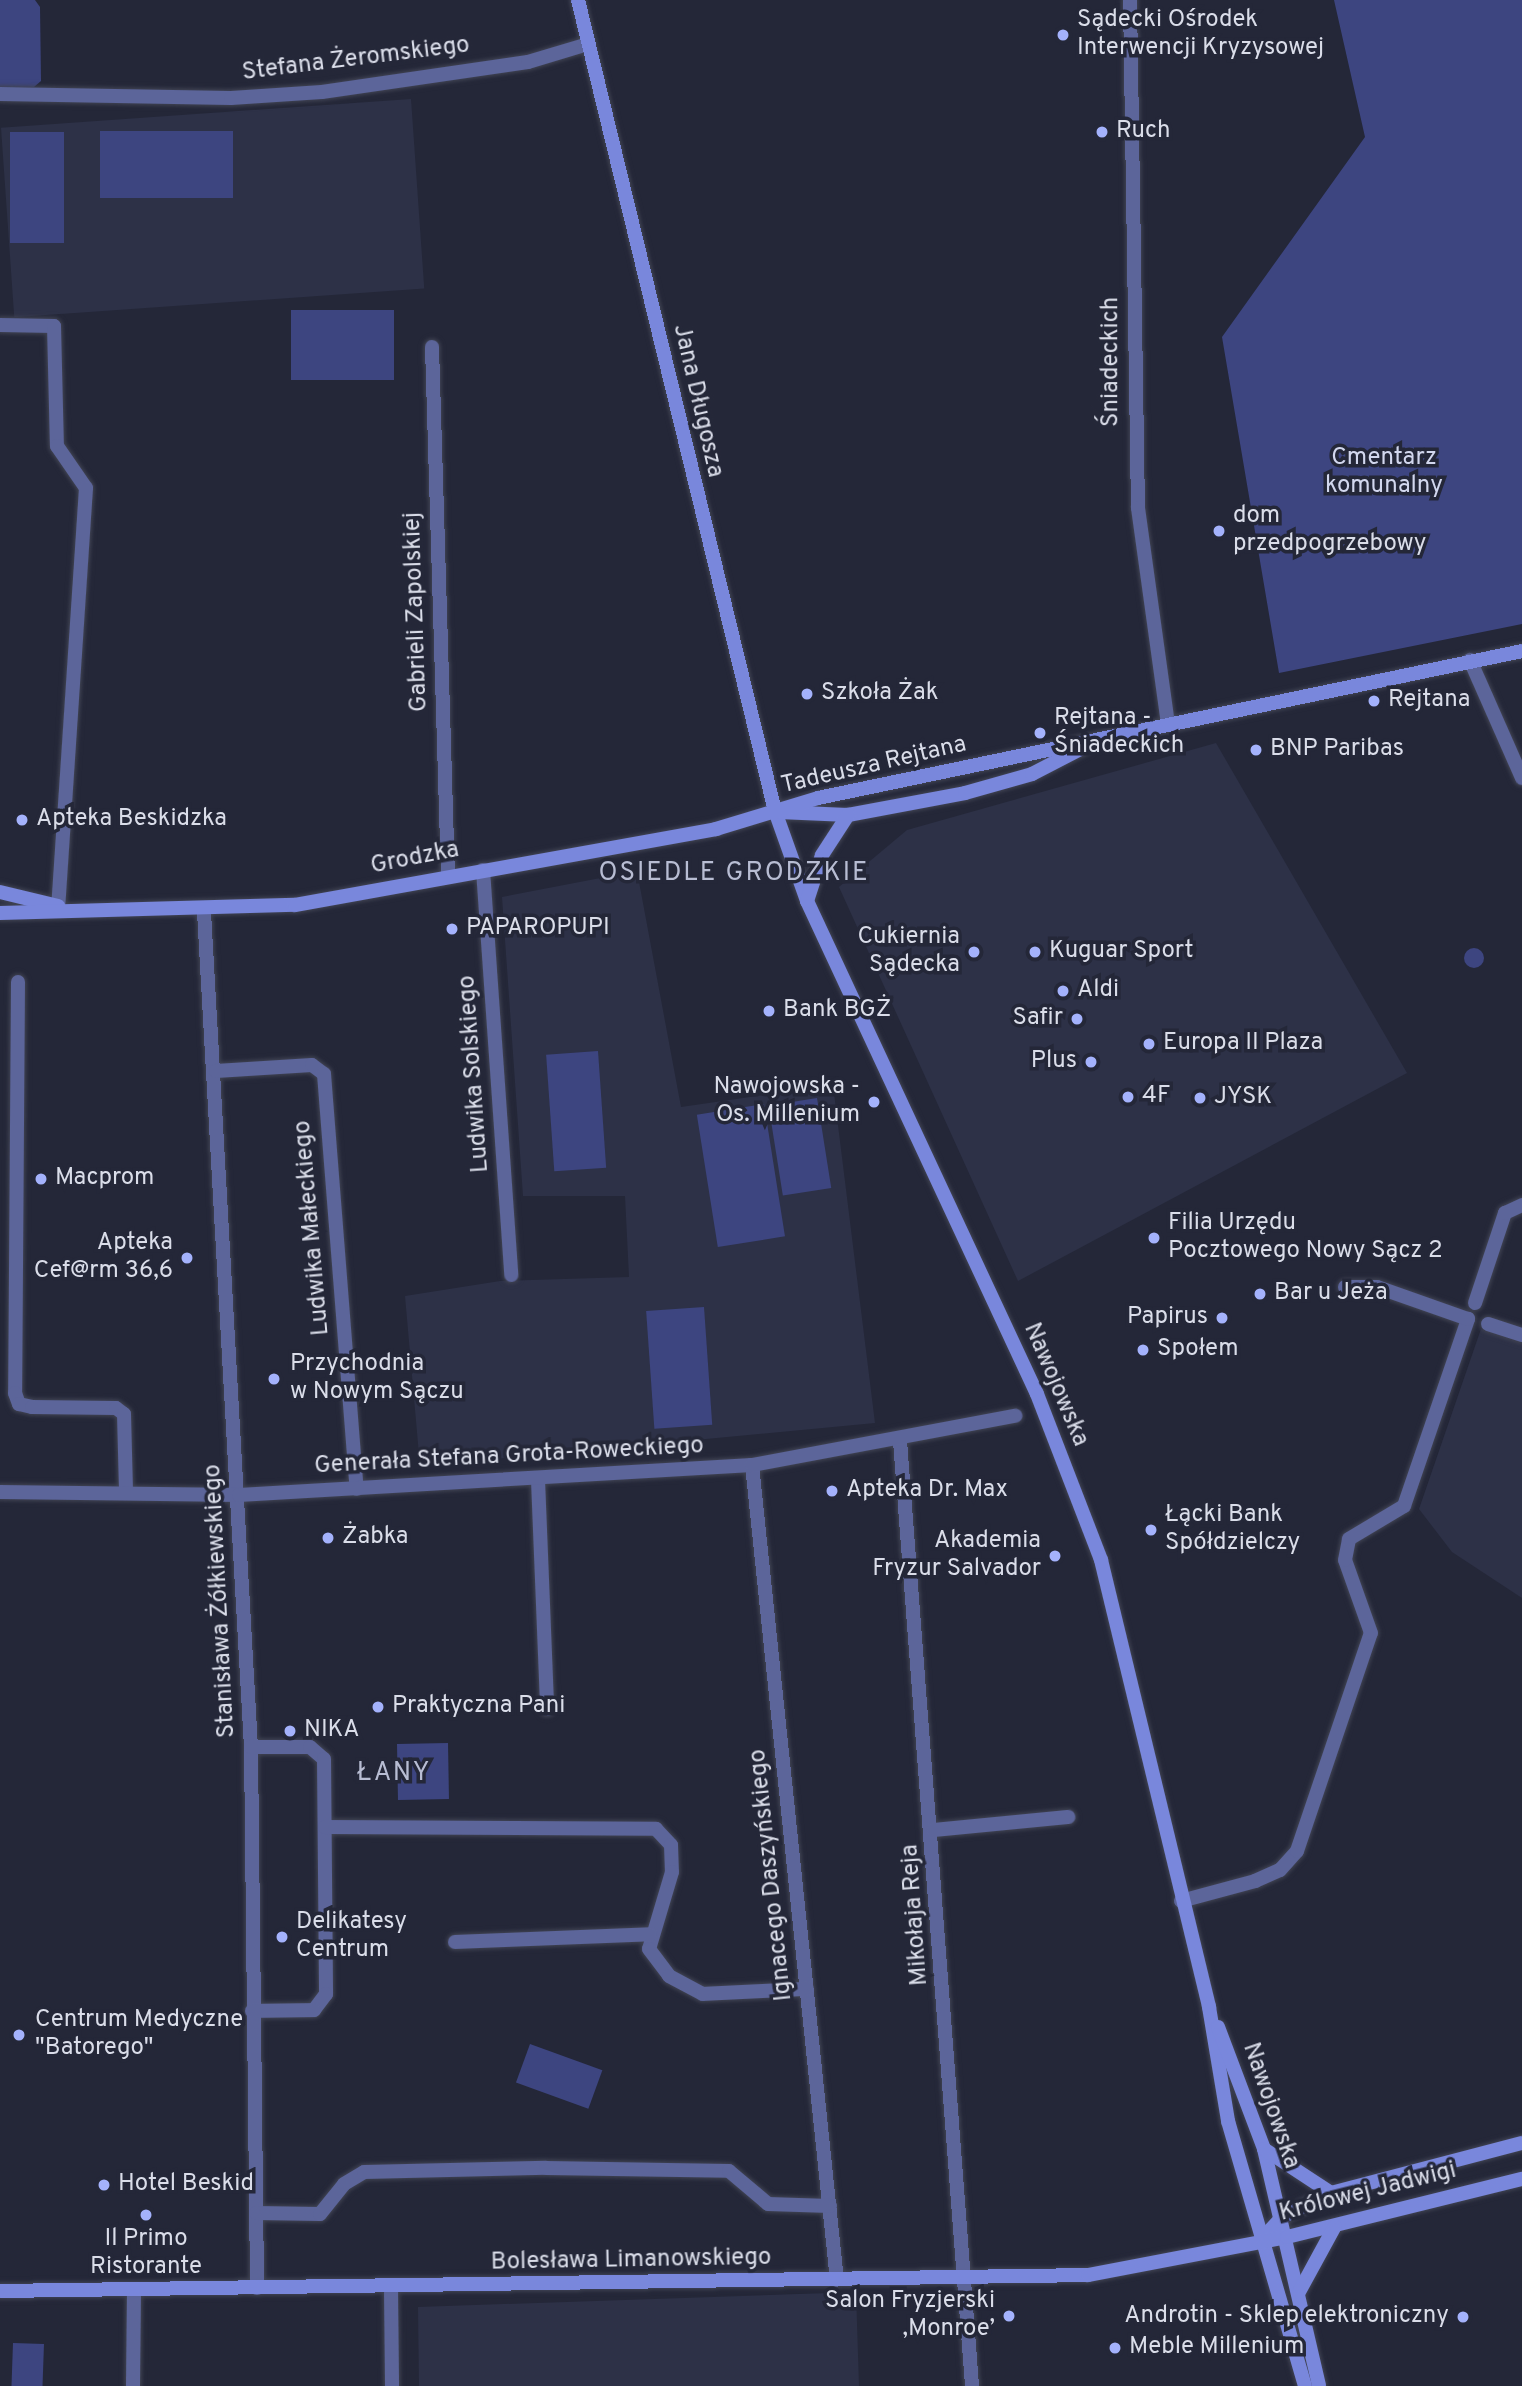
<!DOCTYPE html>
<html>
<head>
<meta charset="utf-8">
<style>
	body { margin:0 }
	#map { position:relative; width:1522px; height:2386px; overflow:hidden; background:#242738; font-family:Overpass,sans-serif }
	div>[style] { position:absolute }
	.built>* { inset:0; background:#2d3147; transform-origin:0 0 }
	.green>* { inset:0; background:#3d4580; transform-origin:0 0 }
	.round { border-radius:50% }
	.roads { filter:drop-shadow(0 0 2px #414454) drop-shadow(0 0 2px #414454) }
	.street>* { height:14px; margin:-7px; padding:0 7px; transform-origin:7px; border-radius:7px; background:#5c659a }
	.secondary>* { height:14px; margin:-7px; padding:0 7px; transform-origin:7px; border-radius:7px; background:#7987dc }
	.dots>* { width:19px; height:19px; translate:-50% -50%; box-sizing:border-box; border:4px solid #242738; border-radius:50% }
	span { translate:-50% -50%; white-space:nowrap; text-align:center; line-height:1.15; -webkit-text-stroke:7px #242738; paint-order:stroke }
	.poi-label { font-size:24px; color:#dadde9 }
	.left { translate:0 -50%; text-align:left }
	.right { translate:-100% -50%; text-align:right }
	.street-label { font-size:24px; color:#dadde9 }
	.park-label { font-size:24px; color:#d2d7ee }
	.neighbourhood-label { font-size:26px; color:#b8bdd3; letter-spacing:2px }
</style>
</head>
<body>
<div id="map">
	<div class="built">
		<i style="left:411px;top:99px;width:190px;height:411px;rotate:86deg"></i>
		<i style="clip-path:polygon(1216px 743px,1407px 1073px,1018px 1281px,839px 887px,907px 830px)"></i>
		<i style="clip-path:polygon(637px 871px,681px 1107px,833px 1085px,875px 1423px,420px 1466px,405px 1296px,500px 1281px,629px 1277px,625px 1196px,523px 1196px,502px 897px)"></i>
		<i style="clip-path:polygon(1481px 1329px,1522px 1343px,1522px 1598px,1452px 1552px,1419px 1509px)"></i>
		<i style="clip-path:polygon(856px 2292px,859px 2386px,419px 2386px,418px 2307px)"></i>
	</div>
	<div class="green">
		<i style="clip-path:polygon(0 0,35px 0,40px 7px,41px 81px,34px 87px,0 87px)"></i>
		<i style="clip-path:polygon(1334px 0,1522px 0,1522px 624px,1279px 673px,1222px 337px,1365px 137px)"></i>
		<i style="left:100px;top:131px;width:133px;height:67px"></i>
		<i style="left:10px;top:132px;width:54px;height:111px"></i>
		<i style="left:394px;top:310px;width:70px;height:103px;rotate:90deg"></i>
		<i class="round" style="left:1464px;top:948px;width:20px;height:20px"></i>
		<i style="left:598px;top:1051px;width:117px;height:52px;rotate:86deg"></i>
		<i style="left:817px;top:1098px;width:91px;height:49px;rotate:81deg"></i>
		<i style="left:764px;top:1104px;width:134px;height:68px;rotate:81deg"></i>
		<i style="left:704px;top:1307px;width:118px;height:58px;rotate:86deg"></i>
		<i style="left:448px;top:1743px;width:56px;height:51px;rotate:89deg"></i>
		<i style="left:530px;top:2044px;width:77px;height:41px;rotate:20deg"></i>
		<i style="left:13px;top:2343px;width:31px;height:43px;rotate:2deg"></i>
	</div>
	<div class="roads">
		<div class="street">
			<i style="left:1130px;top:0;width:508px;rotate:89.1deg"></i>
			<i style="left:1138px;top:508px;width:217px;rotate:82.1deg"></i>
			<i style="left:0;top:94px;width:231px;rotate:1deg"></i>
			<i style="left:231px;top:98px;width:91px;rotate:-3.8deg"></i>
			<i style="left:322px;top:92px;width:208px;rotate:-8.3deg"></i>
			<i style="left:528px;top:62px;width:63px;rotate:-16.7deg"></i>
			<i style="left:0;top:325px;width:54px;rotate:1.1deg"></i>
			<i style="left:54px;top:326px;width:120px;rotate:88.6deg"></i>
			<i style="left:57px;top:446px;width:51px;rotate:55.4deg"></i>
			<i style="left:86px;top:488px;width:419px;rotate:93.8deg"></i>
			<i style="left:432px;top:347px;width:529px;rotate:88.27deg"></i>
			<i style="left:1470px;top:660px;width:129px;rotate:66.2deg"></i>
			<i style="left:483px;top:870px;width:406px;rotate:86deg"></i>
			<i style="left:204px;top:912px;width:836px;rotate:86.78deg"></i>
			<i style="left:251px;top:1747px;width:541px;rotate:89.36deg"></i>
			<i style="left:18px;top:982px;width:411px;rotate:90.4deg"></i>
			<i style="left:15px;top:1393px;width:12px;rotate:70deg"></i>
			<i style="left:19px;top:1404px;width:13px;rotate:13deg"></i>
			<i style="left:32px;top:1407px;width:84px;rotate:0.7deg"></i>
			<i style="left:116px;top:1408px;width:10px;rotate:37deg"></i>
			<i style="left:124px;top:1414px;width:78px;rotate:88.5deg"></i>
			<i style="left:216px;top:1071px;width:96px;rotate:-3.6deg"></i>
			<i style="left:312px;top:1065px;width:15px;rotate:37deg"></i>
			<i style="left:324px;top:1074px;width:416px;rotate:85.5deg"></i>
			<i style="left:1475px;top:1303px;width:95px;rotate:-71.6deg"></i>
			<i style="left:1505px;top:1213px;width:19px;rotate:-25deg"></i>
			<i style="left:1488px;top:1324px;width:36px;rotate:18deg"></i>
			<i style="left:900px;top:1441px;width:948px;rotate:85.64deg"></i>
			<i style="left:752px;top:1465px;width:819px;rotate:84.05deg"></i>
			<i style="left:538px;top:1480px;width:229px;rotate:87.7deg"></i>
			<i style="left:0;top:1492px;width:239px;rotate:0.7deg"></i>
			<i style="left:239px;top:1495px;width:514px;rotate:-3.35deg"></i>
			<i style="left:752px;top:1465px;width:268px;rotate:-10.6deg"></i>
			<i style="left:251px;top:1747px;width:59px"></i>
			<i style="left:310px;top:1747px;width:18px;rotate:41deg"></i>
			<i style="left:324px;top:1759px;width:235px;rotate:89.5deg"></i>
			<i style="left:326px;top:1994px;width:20px;rotate:127deg"></i>
			<i style="left:314px;top:2010px;width:62px;rotate:179.1deg"></i>
			<i style="left:325px;top:1827px;width:331px;rotate:0.3deg"></i>
			<i style="left:656px;top:1829px;width:22px;rotate:47deg"></i>
			<i style="left:671px;top:1845px;width:27px;rotate:88deg"></i>
			<i style="left:672px;top:1872px;width:80px;rotate:106.6deg"></i>
			<i style="left:649px;top:1949px;width:34px;rotate:53deg"></i>
			<i style="left:669px;top:1976px;width:38px;rotate:28deg"></i>
			<i style="left:703px;top:1994px;width:104px;rotate:-2.8deg"></i>
			<i style="left:933px;top:1830px;width:136px;rotate:-5.5deg"></i>
			<i style="left:1181px;top:1901px;width:77px;rotate:-15.1deg"></i>
			<i style="left:1255px;top:1881px;width:27px;rotate:-24deg"></i>
			<i style="left:1280px;top:1870px;width:25px;rotate:-48deg"></i>
			<i style="left:1297px;top:1851px;width:230px;rotate:-71.3deg"></i>
			<i style="left:1371px;top:1633px;width:77px;rotate:-109.6deg"></i>
			<i style="left:1345px;top:1560px;width:21px;rotate:-79deg"></i>
			<i style="left:1349px;top:1539px;width:64px;rotate:-31deg"></i>
			<i style="left:1404px;top:1506px;width:198px;rotate:-71.1deg"></i>
			<i style="left:1468px;top:1319px;width:96px;rotate:-160.6deg"></i>
			<i style="left:1377px;top:1287px;width:32px;rotate:180deg"></i>
			<i style="left:455px;top:1942px;width:195px;rotate:-2.3deg"></i>
			<i style="left:256px;top:2213px;width:64px;rotate:0.9deg"></i>
			<i style="left:320px;top:2214px;width:38px;rotate:-51deg"></i>
			<i style="left:344px;top:2184px;width:23px;rotate:-31deg"></i>
			<i style="left:364px;top:2172px;width:182px;rotate:-1.3deg"></i>
			<i style="left:546px;top:2168px;width:183px;rotate:0.9deg"></i>
			<i style="left:729px;top:2171px;width:51px;rotate:40.2deg"></i>
			<i style="left:768px;top:2204px;width:62px;rotate:1.8deg"></i>
			<i style="left:391px;top:2288px;width:98px;rotate:89.4deg"></i>
			<i style="left:133px;top:2386px;width:97px;rotate:-89.4deg"></i>
		</div>
		<div class="secondary">
			<i style="left:578px;top:0;width:835px;rotate:76.35deg"></i>
			<i style="left:775px;top:811px;width:96px;rotate:70.4deg"></i>
			<i style="left:807px;top:901px;width:544px;rotate:64.99deg"></i>
			<i style="left:1037px;top:1394px;width:178px;rotate:68.9deg"></i>
			<i style="left:1101px;top:1560px;width:460px;rotate:76.4deg"></i>
			<i style="left:1209px;top:2007px;width:116px;rotate:80.5deg"></i>
			<i style="left:1228px;top:2121px;width:276px;rotate:73.8deg"></i>
			<i style="left:779px;top:812px;width:69px;rotate:2.5deg"></i>
			<i style="left:848px;top:815px;width:119px;rotate:-10.6deg"></i>
			<i style="left:965px;top:793px;width:70px;rotate:-15.8deg"></i>
			<i style="left:1032px;top:774px;width:61px;rotate:-27.4deg"></i>
			<i style="left:0;top:892px;width:60px;rotate:13.6deg"></i>
			<i style="left:807px;top:901px;width:48px;rotate:-71.9deg"></i>
			<i style="left:822px;top:855px;width:48px;rotate:-57deg"></i>
			<i style="left:0;top:913px;width:295px;rotate:-1.6deg"></i>
			<i style="left:295px;top:905px;width:428px;rotate:-10.2deg"></i>
			<i style="left:716px;top:829px;width:107px;rotate:-16.9deg"></i>
			<i style="left:818px;top:798px;width:719px;rotate:-11.79deg"></i>
			<i style="left:1218px;top:2027px;width:130px;rotate:69.3deg"></i>
			<i style="left:1264px;top:2149px;width:243px;rotate:76.9deg"></i>
			<i style="left:1264px;top:2149px;width:80px;rotate:33.3deg"></i>
			<i style="left:1259px;top:2242px;width:34px;rotate:-47deg"></i>
			<i style="left:1282px;top:2217px;width:55px;rotate:-26.1deg"></i>
			<i style="left:1331px;top:2193px;width:197px;rotate:-14.7deg"></i>
			<i style="left:0;top:2291px;width:1088px;rotate:-0.84deg"></i>
			<i style="left:1088px;top:2275px;width:203px;rotate:-10.8deg"></i>
			<i style="left:1287px;top:2237px;width:242px;rotate:-13.9deg"></i>
			<i style="left:1299px;top:2292px;width:75px;rotate:-61.4deg"></i>
		</div>
	</div>
	<div class="dots">
		<i style="left:1063px;top:35px;background:#a4b2fc"></i>
		<i style="left:1102px;top:132px;background:#a4b2fc"></i>
		<i style="left:1219px;top:531px;background:#a4b2fc"></i>
		<i style="left:807px;top:694px;background:#a4b2fc"></i>
		<i style="left:1374px;top:701px;background:#a4b2fc"></i>
		<i style="left:1040px;top:733px;background:#a4b2fc"></i>
		<i style="left:1256px;top:750px;background:#a4b2fc"></i>
		<i style="left:22px;top:820px;background:#a4b2fc"></i>
		<i style="left:452px;top:929px;background:#a4b2fc"></i>
		<i style="left:974px;top:952px;background:#a4b2fc"></i>
		<i style="left:1035px;top:952px;background:#a4b2fc"></i>
		<i style="left:1063px;top:991px;background:#a4b2fc"></i>
		<i style="left:769px;top:1011px;background:#a4b2fc"></i>
		<i style="left:1077px;top:1019px;background:#a4b2fc"></i>
		<i style="left:1149px;top:1044px;background:#a4b2fc"></i>
		<i style="left:1091px;top:1062px;background:#a4b2fc"></i>
		<i style="left:1128px;top:1097px;background:#a4b2fc"></i>
		<i style="left:1200px;top:1098px;background:#a4b2fc"></i>
		<i style="left:874px;top:1102px;background:#a4b2fc"></i>
		<i style="left:41px;top:1179px;background:#a4b2fc"></i>
		<i style="left:1154px;top:1238px;background:#a4b2fc"></i>
		<i style="left:187px;top:1258px;background:#a4b2fc"></i>
		<i style="left:1260px;top:1294px;background:#a4b2fc"></i>
		<i style="left:1222px;top:1318px;background:#a4b2fc"></i>
		<i style="left:1143px;top:1350px;background:#a4b2fc"></i>
		<i style="left:274px;top:1379px;background:#a4b2fc"></i>
		<i style="left:832px;top:1491px;background:#a4b2fc"></i>
		<i style="left:1151px;top:1530px;background:#a4b2fc"></i>
		<i style="left:328px;top:1538px;background:#a4b2fc"></i>
		<i style="left:1055px;top:1556px;background:#a4b2fc"></i>
		<i style="left:378px;top:1707px;background:#a4b2fc"></i>
		<i style="left:290px;top:1731px;background:#a4b2fc"></i>
		<i style="left:282px;top:1937px;background:#a4b2fc"></i>
		<i style="left:19px;top:2035px;background:#a4b2fc"></i>
		<i style="left:104px;top:2185px;background:#a4b2fc"></i>
		<i style="left:146px;top:2215px;background:#a4b2fc"></i>
		<i style="left:1009px;top:2316px;background:#a4b2fc"></i>
		<i style="left:1463px;top:2317px;background:#a4b2fc"></i>
		<i style="left:1115px;top:2348px;background:#a4b2fc"></i>
	</div>
	<div class="poi-label">
		<span class="left" style="left:1077px;top:35px">Sądecki Ośrodek<br>Interwencji Kryzysowej</span>
		<span class="left" style="left:1116px;top:132px">Ruch</span>
		<span class="left" style="left:1233px;top:531px">dom<br>przedpogrzebowy</span>
		<span class="left" style="left:821px;top:694px">Szkoła Żak</span>
		<span class="left" style="left:1388px;top:701px">Rejtana</span>
		<span class="left" style="left:1054px;top:733px">Rejtana -<br>Śniadeckich</span>
		<span class="left" style="left:1270px;top:750px">BNP Paribas</span>
		<span class="left" style="left:36px;top:820px">Apteka Beskidzka</span>
		<span class="left" style="left:466px;top:929px">PAPAROPUPI</span>
		<span class="right" style="left:960px;top:952px">Cukiernia<br>Sądecka</span>
		<span class="left" style="left:1049px;top:952px">Kuguar Sport</span>
		<span class="left" style="left:1077px;top:991px">Aldi</span>
		<span class="left" style="left:783px;top:1011px">Bank BGŻ</span>
		<span class="right" style="left:1063px;top:1019px">Safir</span>
		<span class="left" style="left:1163px;top:1044px">Europa II Plaza</span>
		<span class="right" style="left:1077px;top:1062px">Plus</span>
		<span class="right" style="left:860px;top:1102px">Nawojowska -<br>Os. Millenium</span>
		<span class="left" style="left:1142px;top:1097px">4F</span>
		<span class="left" style="left:1214px;top:1098px">JYSK</span>
		<span class="left" style="left:55px;top:1179px">Macprom</span>
		<span class="left" style="left:1168px;top:1238px">Filia Urzędu<br>Pocztowego Nowy Sącz 2</span>
		<span class="right" style="left:173px;top:1258px">Apteka<br>Cef@rm 36,6</span>
		<span class="left" style="left:1274px;top:1294px">Bar u Jeża</span>
		<span class="right" style="left:1208px;top:1318px">Papirus</span>
		<span class="left" style="left:1157px;top:1350px">Społem</span>
		<span class="left" style="left:290px;top:1379px">Przychodnia<br>w Nowym Sączu</span>
		<span class="left" style="left:846px;top:1491px">Apteka Dr. Max</span>
		<span class="left" style="left:1165px;top:1530px">Łącki Bank<br>Spółdzielczy</span>
		<span class="left" style="left:342px;top:1538px">Żabka</span>
		<span class="right" style="left:1041px;top:1556px">Akademia<br>Fryzur Salvador</span>
		<span class="left" style="left:392px;top:1707px">Praktyczna Pani</span>
		<span class="left" style="left:304px;top:1731px">NIKA</span>
		<span class="left" style="left:296px;top:1937px">Delikatesy<br>Centrum</span>
		<span class="left" style="left:35px;top:2035px">Centrum Medyczne<br>"Batorego"</span>
		<span class="left" style="left:118px;top:2185px">Hotel Beskid</span>
		<span style="left:146px;top:2254px">Il Primo<br>Ristorante</span>
		<span class="right" style="left:995px;top:2316px">Salon Fryzjerski<br>‚Monroe’</span>
		<span class="right" style="left:1449px;top:2317px">Androtin - Sklep elektroniczny</span>
		<span class="left" style="left:1129px;top:2348px">Meble Millenium</span>
	</div>
	<div class="street-label">
		<span style="left:356px;top:60px;rotate:-7deg">Stefana Żeromskiego</span>
		<span style="left:1112px;top:362px;rotate:-90deg">Śniadeckich</span>
		<span style="left:697px;top:401px;rotate:77deg">Jana Długosza</span>
		<span style="left:417px;top:612px;rotate:-92deg">Gabrieli Zapolskiej</span>
		<span style="left:874px;top:766px;rotate:-13deg">Tadeusza Rejtana</span>
		<span style="left:415px;top:859px;rotate:-11deg">Grodzka</span>
		<span style="left:475px;top:1074px;rotate:-94deg">Ludwika Solskiego</span>
		<span style="left:313px;top:1228px;rotate:-95deg">Ludwika Małeckiego</span>
		<span style="left:1055px;top:1385px;rotate:67deg">Nawojowska</span>
		<span style="left:509px;top:1457px;rotate:-3deg">Generała Stefana Grota-Roweckiego</span>
		<span style="left:221px;top:1601px;rotate:-93deg">Stanisława Żółkiewskiego</span>
		<span style="left:772px;top:1875px;rotate:-96deg">Ignacego Daszyńskiego</span>
		<span style="left:916px;top:1915px;rotate:-94deg">Mikołaja Reja</span>
		<span style="left:1270px;top:2106px;rotate:71deg">Nawojowska</span>
		<span style="left:1368px;top:2193px;rotate:-14deg">Królowej Jadwigi</span>
		<span style="left:631px;top:2261px;rotate:-1deg">Bolesława Limanowskiego</span>
	</div>
	<div class="park-label">
		<span style="left:1384px;top:473px">Cmentarz<br>komunalny</span>
	</div>
	<div class="neighbourhood-label">
		<span style="left:734px;top:874px">OSIEDLE GRODZKIE</span>
		<span style="left:394px;top:1774px">ŁANY</span>
	</div>
</div>
</body>
</html>
